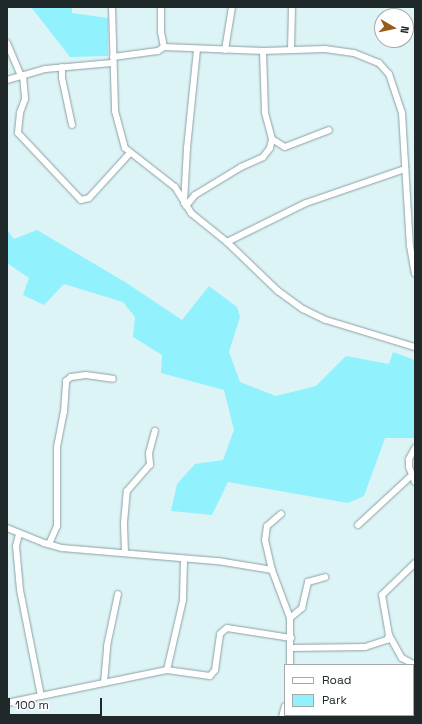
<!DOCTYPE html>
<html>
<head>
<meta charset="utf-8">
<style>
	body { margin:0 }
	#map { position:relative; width:422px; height:724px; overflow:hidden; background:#ddf4f7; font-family:"Space Grotesk",sans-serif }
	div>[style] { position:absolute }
	.green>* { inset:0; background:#91f1fd }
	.roads { filter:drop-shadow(0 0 1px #8aa0a3) drop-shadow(0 0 1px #8aa0a3) }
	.street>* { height:6px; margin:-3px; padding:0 3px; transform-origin:3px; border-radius:3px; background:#fff }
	span { translate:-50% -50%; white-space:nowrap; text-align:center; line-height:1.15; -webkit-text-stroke:4px #fff; paint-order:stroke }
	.frame { position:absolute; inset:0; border:8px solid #20292a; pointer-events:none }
	.legend { position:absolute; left:284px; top:664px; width:130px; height:52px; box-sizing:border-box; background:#fff; border:1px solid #a6a9aa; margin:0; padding:5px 7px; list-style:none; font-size:12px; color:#20292a }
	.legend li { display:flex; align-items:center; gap:8px; height:20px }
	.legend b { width:20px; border:1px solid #a6a9aa }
	.north { position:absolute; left:374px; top:8px; width:40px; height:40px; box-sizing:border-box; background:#fff; border:1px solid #a6a9aa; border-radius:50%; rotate:99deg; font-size:11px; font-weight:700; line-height:16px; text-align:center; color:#20292a }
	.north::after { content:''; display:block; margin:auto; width:14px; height:18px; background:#975d1b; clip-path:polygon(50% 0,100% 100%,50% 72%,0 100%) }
	.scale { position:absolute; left:8px; top:698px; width:94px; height:18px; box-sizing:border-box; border:2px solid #20292a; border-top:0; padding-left:5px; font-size:12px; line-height:14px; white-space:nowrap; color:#20292a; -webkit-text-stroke:3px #fff; paint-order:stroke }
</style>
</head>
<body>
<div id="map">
	<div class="green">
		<i style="clip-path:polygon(31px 7px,72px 7px,72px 13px,108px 18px,108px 56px,70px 57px)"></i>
		<i style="clip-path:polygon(7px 230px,14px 239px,37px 230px,125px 282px,182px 320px,209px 286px,237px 307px,240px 317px,229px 352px,240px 382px,276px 396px,316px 386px,346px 356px,389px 364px,393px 352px,412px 359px,415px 361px,415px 438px,385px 438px,364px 496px,348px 503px,228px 482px,212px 515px,171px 511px,177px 484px,195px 464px,223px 460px,234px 430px,224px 390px,161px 373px,162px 355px,133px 337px,135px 317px,123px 302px,64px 284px,44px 305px,23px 295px,29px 278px,7px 263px)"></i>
	</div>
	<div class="roads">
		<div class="street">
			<i style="left:112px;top:7px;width:104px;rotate:88.3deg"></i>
			<i style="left:115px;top:111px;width:38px;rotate:75deg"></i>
			<i style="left:125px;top:148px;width:63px;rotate:38deg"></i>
			<i style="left:175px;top:187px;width:31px;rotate:58deg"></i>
			<i style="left:191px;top:213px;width:46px;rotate:38.9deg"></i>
			<i style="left:227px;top:242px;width:71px;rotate:43.9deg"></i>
			<i style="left:278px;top:291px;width:31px;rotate:36deg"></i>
			<i style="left:303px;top:309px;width:25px;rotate:26deg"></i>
			<i style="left:326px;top:320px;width:93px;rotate:16.9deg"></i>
			<i style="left:161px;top:7px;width:25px;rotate:90deg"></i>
			<i style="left:161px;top:32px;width:15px;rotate:79deg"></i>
			<i style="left:7px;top:43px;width:36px;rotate:67deg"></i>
			<i style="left:225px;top:50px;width:44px;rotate:-80.8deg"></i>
			<i style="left:291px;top:50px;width:43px;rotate:-88.7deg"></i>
			<i style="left:113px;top:57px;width:45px;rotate:-7.6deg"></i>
			<i style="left:158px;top:51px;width:7px;rotate:-34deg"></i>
			<i style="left:164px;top:47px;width:99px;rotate:2.3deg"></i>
			<i style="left:263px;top:51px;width:62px;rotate:-1.8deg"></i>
			<i style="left:325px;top:49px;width:29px;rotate:8deg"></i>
			<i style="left:354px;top:53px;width:27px;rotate:22deg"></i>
			<i style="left:379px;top:63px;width:15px;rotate:48deg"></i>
			<i style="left:389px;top:74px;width:41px;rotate:71.6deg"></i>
			<i style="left:402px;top:113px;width:133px;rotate:86.6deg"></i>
			<i style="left:410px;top:246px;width:28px;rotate:80deg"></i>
			<i style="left:62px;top:67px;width:11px;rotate:90deg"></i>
			<i style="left:62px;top:78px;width:48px;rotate:78deg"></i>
			<i style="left:23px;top:75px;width:24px;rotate:85deg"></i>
			<i style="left:25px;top:99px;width:15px;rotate:110deg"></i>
			<i style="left:20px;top:113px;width:20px;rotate:96deg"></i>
			<i style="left:18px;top:133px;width:92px;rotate:46.8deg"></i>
			<i style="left:81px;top:200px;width:8px;rotate:-14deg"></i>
			<i style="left:89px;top:198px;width:61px;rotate:-47.7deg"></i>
			<i style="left:7px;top:80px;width:40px;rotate:-16deg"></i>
			<i style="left:45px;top:69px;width:67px;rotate:-5.1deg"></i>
			<i style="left:272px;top:139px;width:15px;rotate:32deg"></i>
			<i style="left:285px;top:147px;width:47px;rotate:-21.1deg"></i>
			<i style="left:184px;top:203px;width:55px;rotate:-86.9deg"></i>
			<i style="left:187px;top:148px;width:99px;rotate:-84.2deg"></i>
			<i style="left:186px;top:206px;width:14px;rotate:-51deg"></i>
			<i style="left:195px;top:195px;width:54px;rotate:-31.3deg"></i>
			<i style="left:241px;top:167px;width:24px;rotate:-24deg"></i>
			<i style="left:263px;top:157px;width:11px;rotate:-52deg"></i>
			<i style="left:270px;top:148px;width:9px;rotate:-77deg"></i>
			<i style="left:272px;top:139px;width:28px;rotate:-105deg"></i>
			<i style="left:265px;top:112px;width:61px;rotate:-91.9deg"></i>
			<i style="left:227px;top:242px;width:88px;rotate:-26.3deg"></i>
			<i style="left:306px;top:203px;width:105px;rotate:-19deg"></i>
			<i style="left:415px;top:448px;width:13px;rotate:119deg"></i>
			<i style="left:409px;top:459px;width:8px;rotate:90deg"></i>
			<i style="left:409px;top:467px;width:16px;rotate:68deg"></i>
			<i style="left:281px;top:514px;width:18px;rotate:139deg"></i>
			<i style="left:267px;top:526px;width:14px;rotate:98deg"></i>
			<i style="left:265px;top:540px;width:31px;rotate:77deg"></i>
			<i style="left:272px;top:570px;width:51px;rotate:69.4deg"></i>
			<i style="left:290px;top:618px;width:47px;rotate:90deg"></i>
			<i style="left:358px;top:525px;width:72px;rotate:-42.8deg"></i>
			<i style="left:7px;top:528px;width:40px;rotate:22deg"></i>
			<i style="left:44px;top:543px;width:19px;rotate:16deg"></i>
			<i style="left:62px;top:548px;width:157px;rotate:4.8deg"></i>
			<i style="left:218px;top:561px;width:55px;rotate:9.5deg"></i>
			<i style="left:19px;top:534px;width:12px;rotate:104deg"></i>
			<i style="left:16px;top:546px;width:44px;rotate:84.8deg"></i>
			<i style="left:20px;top:590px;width:108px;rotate:78.8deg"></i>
			<i style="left:49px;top:544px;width:20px;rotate:-66deg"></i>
			<i style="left:57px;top:526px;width:79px;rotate:-90deg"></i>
			<i style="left:57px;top:447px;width:36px;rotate:-79deg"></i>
			<i style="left:64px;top:412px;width:31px;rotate:-86deg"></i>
			<i style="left:66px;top:381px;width:6px;rotate:-39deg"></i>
			<i style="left:71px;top:377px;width:15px;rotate:-8deg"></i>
			<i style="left:86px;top:375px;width:27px;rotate:8deg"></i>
			<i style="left:125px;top:553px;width:30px;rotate:-92deg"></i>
			<i style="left:124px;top:523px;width:32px;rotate:-85deg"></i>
			<i style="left:127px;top:491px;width:35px;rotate:-49deg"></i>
			<i style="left:150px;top:465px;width:12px;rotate:-95deg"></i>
			<i style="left:149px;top:453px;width:23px;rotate:-75deg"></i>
			<i style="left:290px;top:618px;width:16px;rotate:-40deg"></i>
			<i style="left:302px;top:608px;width:27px;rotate:-77deg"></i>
			<i style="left:308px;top:582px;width:18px;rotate:-16deg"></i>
			<i style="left:389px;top:635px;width:26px;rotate:61deg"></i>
			<i style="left:402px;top:658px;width:15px;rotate:28deg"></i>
			<i style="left:292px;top:648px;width:73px;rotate:-0.8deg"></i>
			<i style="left:365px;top:647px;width:23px;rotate:-18deg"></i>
			<i style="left:387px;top:640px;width:5px;rotate:-68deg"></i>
			<i style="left:389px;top:635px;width:41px;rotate:-99.9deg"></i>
			<i style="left:382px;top:595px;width:46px;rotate:-44.1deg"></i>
			<i style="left:167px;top:670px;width:72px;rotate:-77.1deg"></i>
			<i style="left:183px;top:600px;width:41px;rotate:-88.6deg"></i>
			<i style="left:104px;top:683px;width:37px;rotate:-85deg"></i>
			<i style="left:107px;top:646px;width:53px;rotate:-78.1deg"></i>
			<i style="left:7px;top:703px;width:163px;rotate:-11.7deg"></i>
			<i style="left:167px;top:670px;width:43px;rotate:7.9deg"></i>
			<i style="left:210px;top:676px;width:8px;rotate:-50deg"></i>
			<i style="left:215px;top:670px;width:36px;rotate:-82deg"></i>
			<i style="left:220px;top:634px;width:9px;rotate:-41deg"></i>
			<i style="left:227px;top:628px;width:65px;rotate:8.9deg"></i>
			<i style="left:282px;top:717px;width:11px;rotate:-75deg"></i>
		</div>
	</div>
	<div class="frame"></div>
	<ul class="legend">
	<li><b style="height:5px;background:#fff"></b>Road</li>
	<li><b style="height:11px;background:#91f1fd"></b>Park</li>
	</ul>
	<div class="north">N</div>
	<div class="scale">100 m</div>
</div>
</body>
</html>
